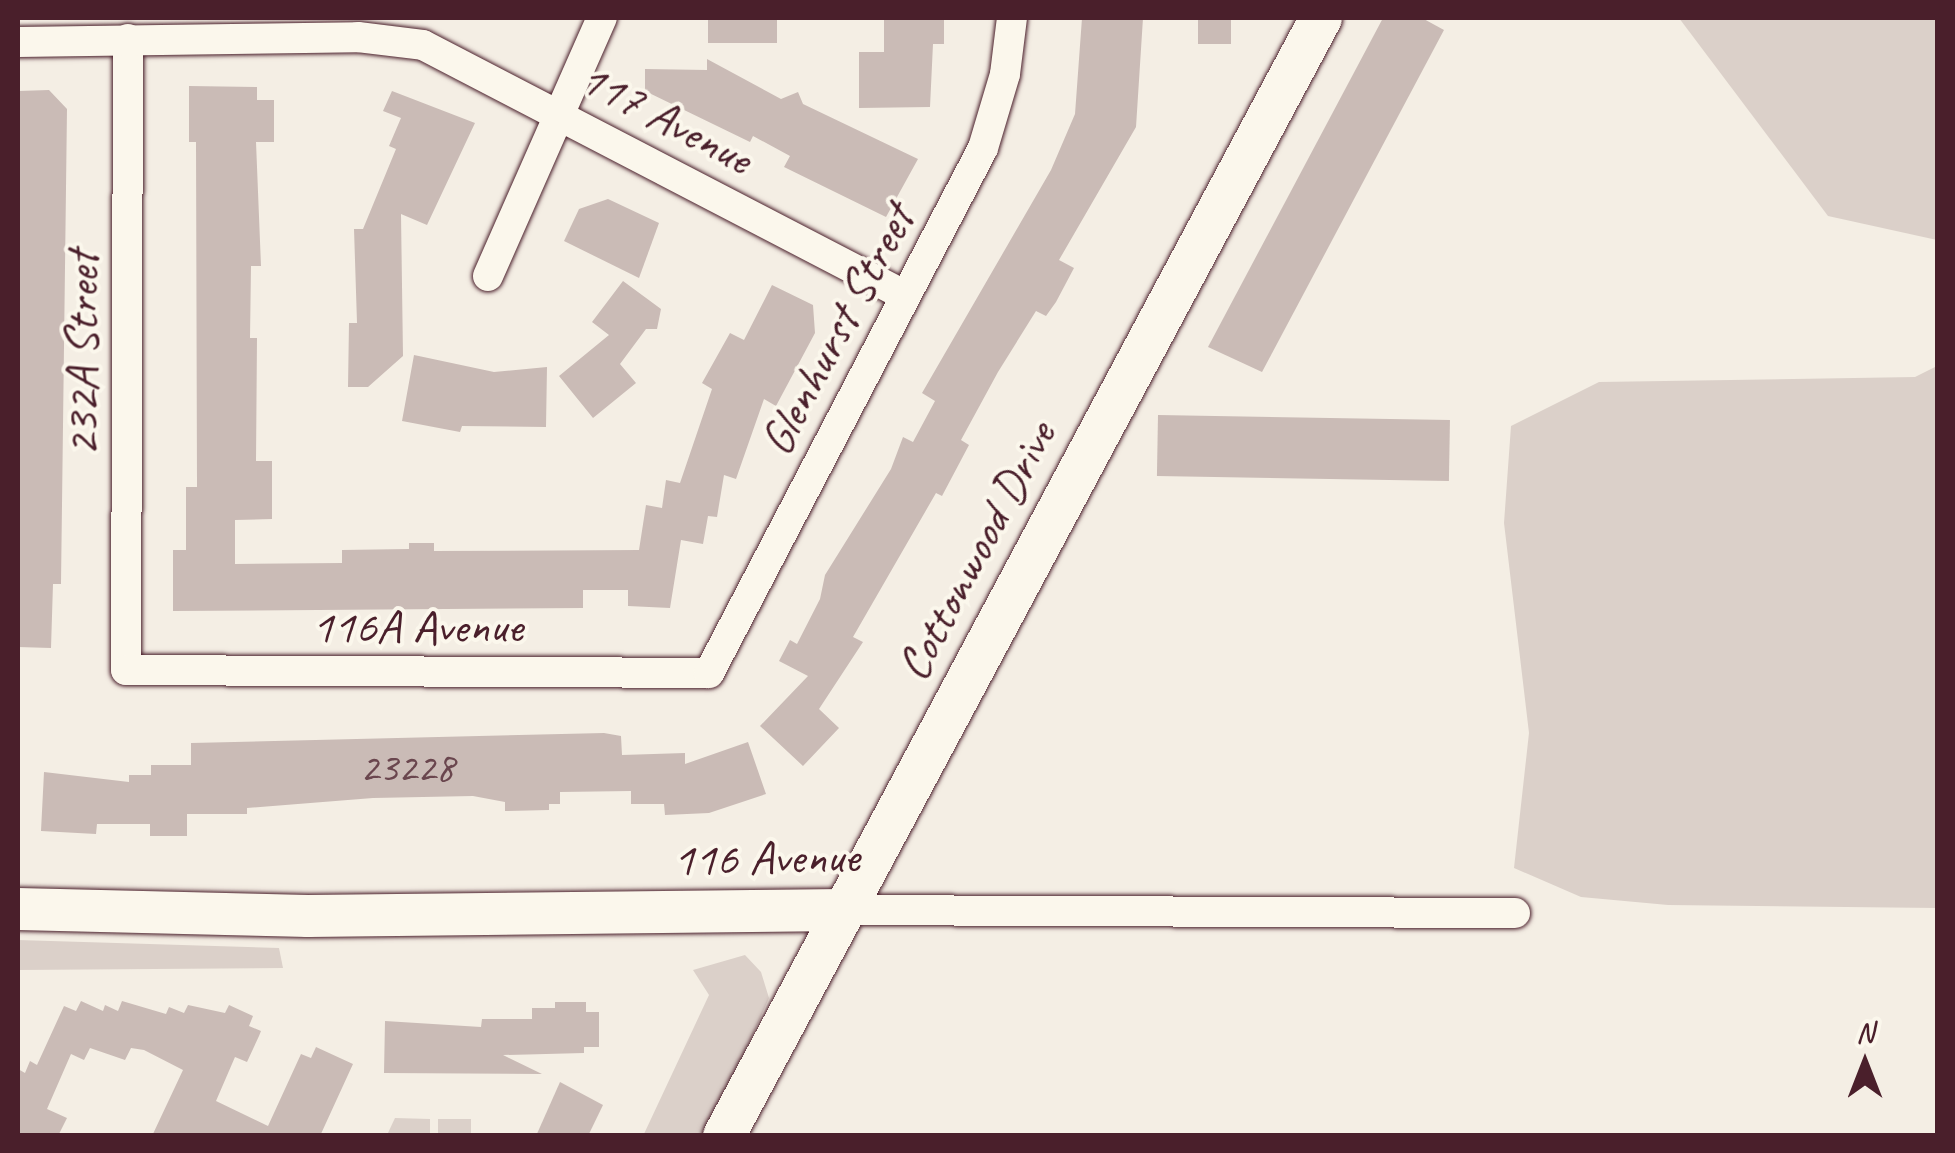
<!DOCTYPE html>
<html>
<head>
<meta charset="utf-8">
<style>
	body { margin:0 }
	#map { position:relative; width:1955px; height:1153px; overflow:hidden; background:#f4eee4; font-family:Caveat,sans-serif }
	div>[style] { position:absolute }
	.green>* { inset:0; background:#dbd0c9; transform-origin:0 0 }
	.building>* { inset:0; background:#cabbb6; transform-origin:0 0 }
	.roads { filter:drop-shadow(0 0 2px #4a1f2b) drop-shadow(0 0 2px #4a1f2b) }
	.street>* { height:30px; margin:-15px; padding:0 15px; transform-origin:15px; border-radius:15px; background:#fbf7ec }
	.secondary>* { height:42px; margin:-21px; padding:0 21px; transform-origin:21px; border-radius:21px; background:#fbf7ec }
	span { translate:-50% -50%; white-space:nowrap; text-align:center; line-height:1.15; -webkit-text-stroke:8px #fbf7ec; paint-order:stroke }
	.number-label { font-size:42px; color:#6a464e }
	.number-label span { -webkit-text-stroke-width:0 }
	.street-label { font-size:48px; color:#4a1f2b }
	.frame { position:absolute; inset:0; border:20px solid #4a1f2b; pointer-events:none }
	.north { position:absolute; left:1815px; top:1013px; width:100px; height:100px; -webkit-text-stroke:8px #fbf7ec; paint-order:stroke; rotate:0deg; font-size:28px; font-weight:700; line-height:40px; text-align:center; color:#4a1f2b }
	.north::after { content:''; display:block; margin:auto; width:35px; height:45px; background:#4a1f2b; clip-path:polygon(50% 0,100% 100%,50% 72%,0 100%) }
</style>
</head>
<body>
<div id="map">
	<div class="green">
		<i style="clip-path:polygon(1679px 18px,1937px 18px,1937px 240px,1828px 216px)"></i>
		<i style="clip-path:polygon(1937px 366px,1937px 908px,1668px 905px,1581px 897px,1514px 868px,1529px 733px,1504px 523px,1511px 426px,1599px 382px,1915px 377px)"></i>
		<i style="clip-path:polygon(18px 940px,279px 948px,283px 968px,18px 970px)"></i>
		<i style="clip-path:polygon(745px 955px,761px 972px,769px 998px,708px 1135px,643px 1136px,709px 995px,693px 970px)"></i>
		<i style="clip-path:polygon(395px 1118px,430px 1119px,430px 1135px,387px 1135px)"></i>
		<i style="left:471px;top:1119px;width:16px;height:33px;rotate:90deg"></i>
	</div>
	<div class="building">
		<i style="left:708px;top:18px;width:69px;height:25px"></i>
		<i style="clip-path:polygon(884px 18px,944px 18px,944px 44px,933px 44px,930px 107px,859px 108px,859px 52px,884px 52px)"></i>
		<i style="clip-path:polygon(1082px 18px,1143px 18px,1136px 127px,1059px 260px,1074px 268px,1056px 302px,1046px 316px,1036px 311px,998px 372px,961px 440px,969px 445px,942px 496px,936px 493px,853px 637px,863px 642px,819px 709px,839px 728px,803px 766px,760px 726px,808px 676px,779px 661px,790px 640px,797px 644px,820px 599px,825px 575px,891px 469px,903px 437px,913px 442px,935px 401px,922px 393px,1051px 170px,1075px 114px)"></i>
		<i style="left:1198px;top:18px;width:33px;height:26px"></i>
		<i style="clip-path:polygon(1383px 18px,1422px 18px,1444px 30px,1262px 372px,1208px 347px)"></i>
		<i style="clip-path:polygon(707px 59px,781px 99px,798px 92px,803px 104px,918px 159px,886px 217px,784px 167px,790px 156px,753px 136px,750px 142px,645px 91px,645px 69px,707px 70px)"></i>
		<i style="clip-path:polygon(189px 86px,257px 87px,257px 100px,274px 100px,274px 142px,256px 142px,261px 266px,251px 266px,250px 338px,257px 338px,256px 461px,272px 461px,272px 519px,235px 520px,235px 564px,342px 563px,342px 550px,409px 549px,409px 543px,434px 543px,434px 551px,639px 550px,646px 505px,662px 508px,666px 480px,680px 483px,712px 389px,702px 383px,730px 333px,744px 340px,772px 285px,813px 305px,815px 333px,776px 406px,764px 399px,736px 479px,724px 475px,717px 517px,708px 516px,703px 544px,681px 540px,670px 608px,628px 606px,628px 590px,583px 590px,583px 608px,173px 611px,173px 550px,186px 550px,186px 487px,197px 487px,196px 142px,189px 142px)"></i>
		<i style="clip-path:polygon(49px 90px,67px 109px,61px 584px,53px 584px,51px 648px,18px 647px,18px 91px)"></i>
		<i style="clip-path:polygon(392px 91px,475px 123px,427px 225px,401px 214px,403px 356px,368px 387px,348px 387px,349px 323px,357px 323px,354px 229px,363px 229px,396px 149px,389px 146px,401px 118px,383px 111px)"></i>
		<i style="clip-path:polygon(608px 199px,659px 223px,639px 278px,564px 241px,579px 209px)"></i>
		<i style="clip-path:polygon(623px 281px,661px 309px,657px 329px,646px 329px,620px 364px,636px 383px,593px 418px,559px 376px,609px 335px,592px 322px)"></i>
		<i style="clip-path:polygon(414px 355px,494px 372px,547px 367px,546px 427px,462px 426px,460px 432px,402px 421px)"></i>
		<i style="left:1158px;top:415px;width:292px;height:61px;rotate:1deg"></i>
		<i style="clip-path:polygon(604px 733px,621px 736px,622px 755px,685px 753px,685px 764px,748px 742px,766px 794px,709px 813px,665px 815px,664px 804px,631px 804px,631px 791px,560px 792px,560px 804px,549px 804px,549px 810px,505px 811px,505px 802px,473px 796px,373px 798px,247px 808px,247px 814px,187px 814px,187px 836px,150px 836px,150px 824px,97px 824px,96px 834px,41px 831px,44px 772px,129px 782px,129px 775px,151px 775px,151px 765px,191px 765px,191px 743px)"></i>
		<i style="clip-path:polygon(81px 1001px,103px 1011px,105px 1005px,118px 1011px,122px 1001px,166px 1014px,169px 1007px,184px 1013px,188px 1005px,225px 1013px,229px 1005px,253px 1016px,249px 1026px,261px 1031px,259px 1036px,247px 1062px,235px 1057px,216px 1101px,268px 1126px,301px 1054px,311px 1058px,316px 1047px,353px 1064px,320px 1136px,152px 1136px,183px 1070px,144px 1050px,131px 1048px,125px 1060px,90px 1048px,84px 1060px,71px 1054px,47px 1109px,67px 1118px,58px 1136px,18px 1136px,18px 1069px,25px 1073px,30px 1061px,37px 1065px,64px 1006px,76px 1011px)"></i>
		<i style="clip-path:polygon(555px 1002px,586px 1002px,586px 1012px,599px 1012px,599px 1047px,584px 1047px,584px 1053px,503px 1055px,542px 1074px,384px 1073px,385px 1021px,481px 1027px,482px 1019px,532px 1019px,532px 1008px,555px 1008px)"></i>
		<i style="clip-path:polygon(560px 1082px,603px 1105px,588px 1136px,536px 1136px)"></i>
	</div>
	<div class="roads">
		<div class="street">
			<i style="left:128px;top:39px;width:631px;rotate:90.18deg"></i>
			<i style="left:126px;top:670px;width:583px;rotate:0.29deg"></i>
			<i style="left:709px;top:673px;width:592px;rotate:-62.44deg"></i>
			<i style="left:983px;top:148px;width:77px;rotate:-73.4deg"></i>
			<i style="left:1005px;top:74px;width:56px;rotate:-82.9deg"></i>
			<i style="left:18px;top:42px;width:340px;rotate:-0.8deg"></i>
			<i style="left:358px;top:37px;width:65px;rotate:7deg"></i>
			<i style="left:423px;top:45px;width:544px;rotate:27.46deg"></i>
			<i style="left:488px;top:276px;width:282px;rotate:-66.2deg"></i>
			<i style="left:842px;top:910px;width:673px;rotate:0.26deg"></i>
		</div>
		<div class="secondary">
			<i style="left:18px;top:909px;width:290px;rotate:1.4deg"></i>
			<i style="left:308px;top:916px;width:534px;rotate:-0.64deg"></i>
			<i style="left:724px;top:1136px;width:1267px;rotate:-61.9deg"></i>
		</div>
	</div>
	<div class="number-label">
		<span style="left:407px;top:768px">23228</span>
	</div>
	<div class="street-label">
		<span style="left:666px;top:118px;rotate:28deg">117 Avenue</span>
		<span style="left:837px;top:330px;rotate:-62deg">Glenhurst Street</span>
		<span style="left:82px;top:354px;rotate:-90deg">232A Street</span>
		<span style="left:976px;top:551px;rotate:-62deg">Cottonwood Drive</span>
		<span style="left:417px;top:627px">116A Avenue</span>
		<span style="left:766px;top:858px;rotate:-1deg">116 Avenue</span>
	</div>
	<div class="frame"></div>
	<div class="north">N</div>
</div>
</body>
</html>
